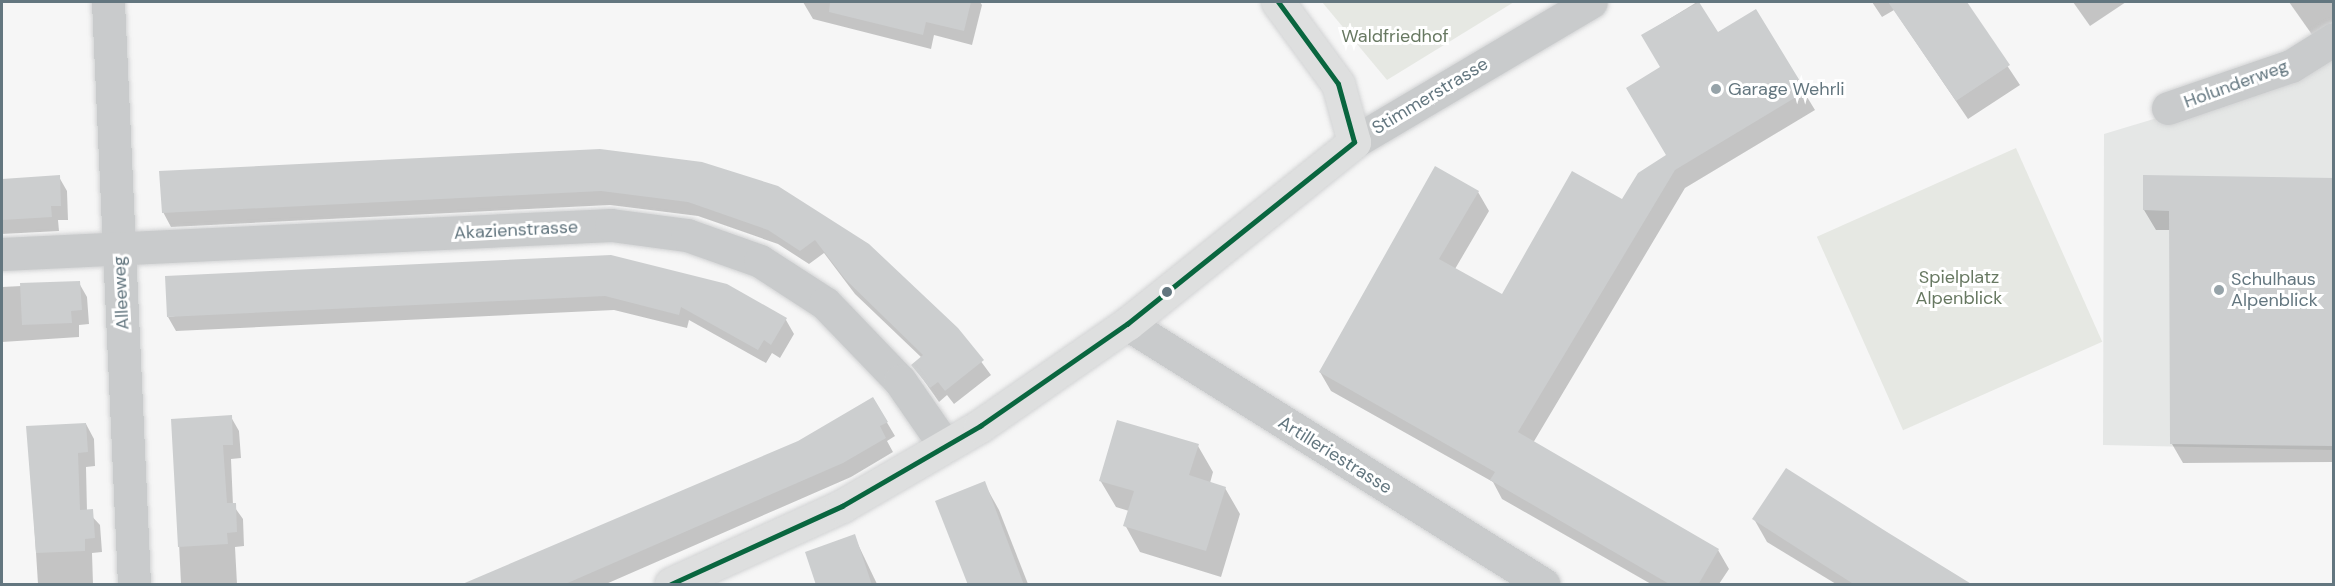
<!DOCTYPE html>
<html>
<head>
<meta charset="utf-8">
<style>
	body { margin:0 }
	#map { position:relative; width:2335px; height:586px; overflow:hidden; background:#f6f6f6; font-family:"DM Sans",sans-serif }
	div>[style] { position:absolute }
	.built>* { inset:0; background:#e5e7e6 }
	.green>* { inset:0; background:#e6e8e3; transform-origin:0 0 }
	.shadow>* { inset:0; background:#0003 }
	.building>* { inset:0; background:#cccecf }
	.roads { filter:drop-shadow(0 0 2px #d2d3d4) drop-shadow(0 0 2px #d2d3d4) }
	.street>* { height:33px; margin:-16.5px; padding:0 16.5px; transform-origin:16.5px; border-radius:16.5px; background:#c9cbcc }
	.secondary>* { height:33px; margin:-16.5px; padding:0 16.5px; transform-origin:16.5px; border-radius:16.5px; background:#dedfdf }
	.bus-1>* { height:4.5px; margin:-2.25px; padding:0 2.25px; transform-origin:2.25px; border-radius:2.25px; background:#09663f }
	.dots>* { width:16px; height:16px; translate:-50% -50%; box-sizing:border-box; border:3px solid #fff; border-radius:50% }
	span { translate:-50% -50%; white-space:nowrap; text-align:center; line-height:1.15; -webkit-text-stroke:6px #fff; paint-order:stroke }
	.park-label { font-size:18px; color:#677861 }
	.street-label { font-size:18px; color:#63767f }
	.poi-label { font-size:18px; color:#63767f }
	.left { translate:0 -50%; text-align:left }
	.frame { position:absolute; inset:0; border:3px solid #63767f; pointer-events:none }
</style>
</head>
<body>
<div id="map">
	<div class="built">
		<i style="clip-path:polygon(2333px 52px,2333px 450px,2103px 445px,2104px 134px,2293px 77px)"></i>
	</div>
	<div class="green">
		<i style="clip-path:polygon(1322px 2px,1514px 2px,1387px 80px)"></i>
		<i style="left:2016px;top:148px;width:212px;height:218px;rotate:66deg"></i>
	</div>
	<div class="shadow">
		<i style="clip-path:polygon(803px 2px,980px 2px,982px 5px,972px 45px,934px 35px,931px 49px,813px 19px)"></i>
		<i style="clip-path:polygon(1697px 2px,1717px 34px,1804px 92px,1815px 110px,1685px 188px,1533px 443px,1718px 550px,1729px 569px,1719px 584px,1651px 584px,1502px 499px,1493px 482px,1331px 391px,1320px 372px,1478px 192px,1489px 211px,1455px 269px,1502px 296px,1622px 201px,1668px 156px,1662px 68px,1643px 35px)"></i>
		<i style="clip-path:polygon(1872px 2px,1965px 2px,2020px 85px,1968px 119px,1894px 10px,1882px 17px)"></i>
		<i style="clip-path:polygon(2073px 2px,2126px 2px,2090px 26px)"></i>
		<i style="clip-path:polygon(2289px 2px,2334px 2px,2334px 21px,2313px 36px)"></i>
		<i style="clip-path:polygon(702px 163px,957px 329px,991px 375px,954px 404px,947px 395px,939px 402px,913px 365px,922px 358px,855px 294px,824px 253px,809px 264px,778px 244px,698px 216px,610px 205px,171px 227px,163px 212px)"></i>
		<i style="clip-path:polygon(2145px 176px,2334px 179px,2334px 462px,2183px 463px,2172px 444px,2170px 230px,2156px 230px,2144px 210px)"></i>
		<i style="clip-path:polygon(59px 177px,67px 191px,68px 220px,58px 220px,59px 231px,2px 234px,2px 180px)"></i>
		<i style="clip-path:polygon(611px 256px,786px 320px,794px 334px,780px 358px,772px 353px,766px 363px,689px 320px,687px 328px,614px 310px,176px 331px,168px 317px)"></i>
		<i style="clip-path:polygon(79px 283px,87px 297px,89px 324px,79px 325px,79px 337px,2px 342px,2px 287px)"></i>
		<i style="clip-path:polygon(873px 399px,895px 436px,887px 441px,893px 452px,851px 477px,606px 584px,468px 584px,798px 442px)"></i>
		<i style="clip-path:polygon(231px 417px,239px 431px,241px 458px,231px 459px,233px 505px,243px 519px,244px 546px,235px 547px,237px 584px,181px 584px,173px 420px)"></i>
		<i style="clip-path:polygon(86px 424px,94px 439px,95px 466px,86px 467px,87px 511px,100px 525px,102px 552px,92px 553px,93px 584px,38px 584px,28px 427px)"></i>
		<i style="clip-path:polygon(1198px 446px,1213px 472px,1210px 483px,1225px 488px,1240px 514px,1221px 577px,1140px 552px,1125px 525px,1129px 511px,1116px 507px,1100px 480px)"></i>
		<i style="clip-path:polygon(984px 483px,999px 510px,1028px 584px,970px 584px)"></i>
		<i style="clip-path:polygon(1754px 519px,1970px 584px,1836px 584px,1767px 542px)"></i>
		<i style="clip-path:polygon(854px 536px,877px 584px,818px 584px)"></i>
	</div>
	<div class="building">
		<i style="clip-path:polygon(830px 2px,971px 2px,964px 31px,926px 22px,923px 35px,829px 12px)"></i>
		<i style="clip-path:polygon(1699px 2px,1718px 32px,1756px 9px,1806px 91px,1675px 170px,1518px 432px,1719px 549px,1698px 585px,1671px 585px,1490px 480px,1495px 472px,1319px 372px,1435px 166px,1479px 191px,1439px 259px,1502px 294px,1572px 171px,1622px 199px,1638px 173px,1666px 155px,1626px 88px,1660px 67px,1641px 35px)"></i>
		<i style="clip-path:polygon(1888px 2px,1967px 2px,2010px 65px,1956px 101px)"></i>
		<i style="clip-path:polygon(600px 149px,702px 162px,778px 186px,869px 244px,958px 328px,984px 360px,945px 391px,938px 382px,930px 388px,911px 365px,923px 355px,845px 279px,815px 240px,800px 251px,768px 230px,688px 202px,601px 191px,162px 213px,159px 171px)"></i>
		<i style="clip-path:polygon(60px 175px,61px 206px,51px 206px,52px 217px,2px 220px,2px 179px)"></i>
		<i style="clip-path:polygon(2143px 175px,2334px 178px,2334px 446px,2170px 444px,2169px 211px,2143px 210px)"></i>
		<i style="clip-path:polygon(611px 255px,727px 284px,787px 318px,771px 345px,764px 340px,758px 350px,681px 307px,679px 315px,605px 296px,167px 317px,165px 276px)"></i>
		<i style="clip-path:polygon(80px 281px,82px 310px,71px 311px,72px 323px,22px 325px,20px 283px)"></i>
		<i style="clip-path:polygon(873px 397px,888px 422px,880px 426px,886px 438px,843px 463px,563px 585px,460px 585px,798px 441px)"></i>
		<i style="clip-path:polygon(232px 415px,233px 445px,223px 445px,227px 503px,236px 503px,237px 532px,227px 533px,228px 544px,178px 547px,171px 419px)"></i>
		<i style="clip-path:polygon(1117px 420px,1199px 444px,1189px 475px,1226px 487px,1206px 551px,1123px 526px,1134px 491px,1099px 481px)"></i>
		<i style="clip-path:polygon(86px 423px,88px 452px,78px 453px,80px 510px,93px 509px,95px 538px,85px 539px,85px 551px,36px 553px,26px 426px)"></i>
		<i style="clip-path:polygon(1786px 468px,1887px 532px,1973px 585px,1855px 585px,1752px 519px)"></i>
		<i style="clip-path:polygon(985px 481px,1024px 585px,968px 585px,935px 501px)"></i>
		<i style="clip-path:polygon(855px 534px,872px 585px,816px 585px,805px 552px)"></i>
	</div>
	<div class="roads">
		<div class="street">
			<i style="left:108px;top:2px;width:583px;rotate:87.44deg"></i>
			<i style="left:2168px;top:108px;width:130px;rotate:-18.9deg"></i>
			<i style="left:2291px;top:66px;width:51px;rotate:-32.1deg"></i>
			<i style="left:1354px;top:142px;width:275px;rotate:-30.6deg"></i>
			<i style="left:2px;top:254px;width:610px;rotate:-2.73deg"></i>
			<i style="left:611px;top:225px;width:77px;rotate:7.5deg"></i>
			<i style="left:687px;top:235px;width:77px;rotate:19.6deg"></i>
			<i style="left:760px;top:261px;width:77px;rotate:32.9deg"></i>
			<i style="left:825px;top:303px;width:108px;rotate:46.1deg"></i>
			<i style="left:900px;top:381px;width:79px;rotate:55.3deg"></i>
			<i style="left:1127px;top:324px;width:491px;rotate:32deg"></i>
		</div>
		<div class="secondary">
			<i style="left:671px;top:584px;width:188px;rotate:-24.5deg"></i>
			<i style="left:842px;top:506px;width:160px;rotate:-30.1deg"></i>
			<i style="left:980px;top:426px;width:179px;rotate:-34.8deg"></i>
			<i style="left:1127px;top:324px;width:291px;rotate:-38.7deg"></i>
			<i style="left:1354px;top:142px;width:60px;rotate:-105.4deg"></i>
			<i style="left:1338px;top:84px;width:102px;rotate:-126.2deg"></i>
		</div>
	</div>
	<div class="bus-1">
		<i style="left:671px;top:584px;width:188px;rotate:-24.5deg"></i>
		<i style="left:842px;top:506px;width:160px;rotate:-30.1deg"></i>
		<i style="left:980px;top:426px;width:179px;rotate:-34.8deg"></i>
		<i style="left:1127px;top:324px;width:291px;rotate:-38.7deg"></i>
		<i style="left:1354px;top:142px;width:60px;rotate:-105.4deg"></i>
		<i style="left:1338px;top:84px;width:102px;rotate:-126.2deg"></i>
	</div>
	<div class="dots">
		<i style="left:1716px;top:89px;background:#96a3a9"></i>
		<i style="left:2219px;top:290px;background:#96a3a9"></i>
		<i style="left:1167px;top:292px;background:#63767f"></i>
	</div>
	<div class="park-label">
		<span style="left:1395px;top:36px">Waldfriedhof</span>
		<span style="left:1959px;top:288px">Spielplatz<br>Alpenblick</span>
	</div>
	<div class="street-label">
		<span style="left:2236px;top:84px;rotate:-20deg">Holunderweg</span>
		<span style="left:1430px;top:96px;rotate:-31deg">Stimmerstrasse</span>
		<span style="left:516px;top:230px;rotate:-3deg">Akazienstrasse</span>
		<span style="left:121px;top:293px;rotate:-93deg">Alleeweg</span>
		<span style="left:1335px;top:455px;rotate:32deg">Artilleriestrasse</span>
	</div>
	<div class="poi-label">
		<span class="left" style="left:1728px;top:89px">Garage Wehrli</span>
		<span class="left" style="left:2231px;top:290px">Schulhaus<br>Alpenblick</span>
	</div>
	<div class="frame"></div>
</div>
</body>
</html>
